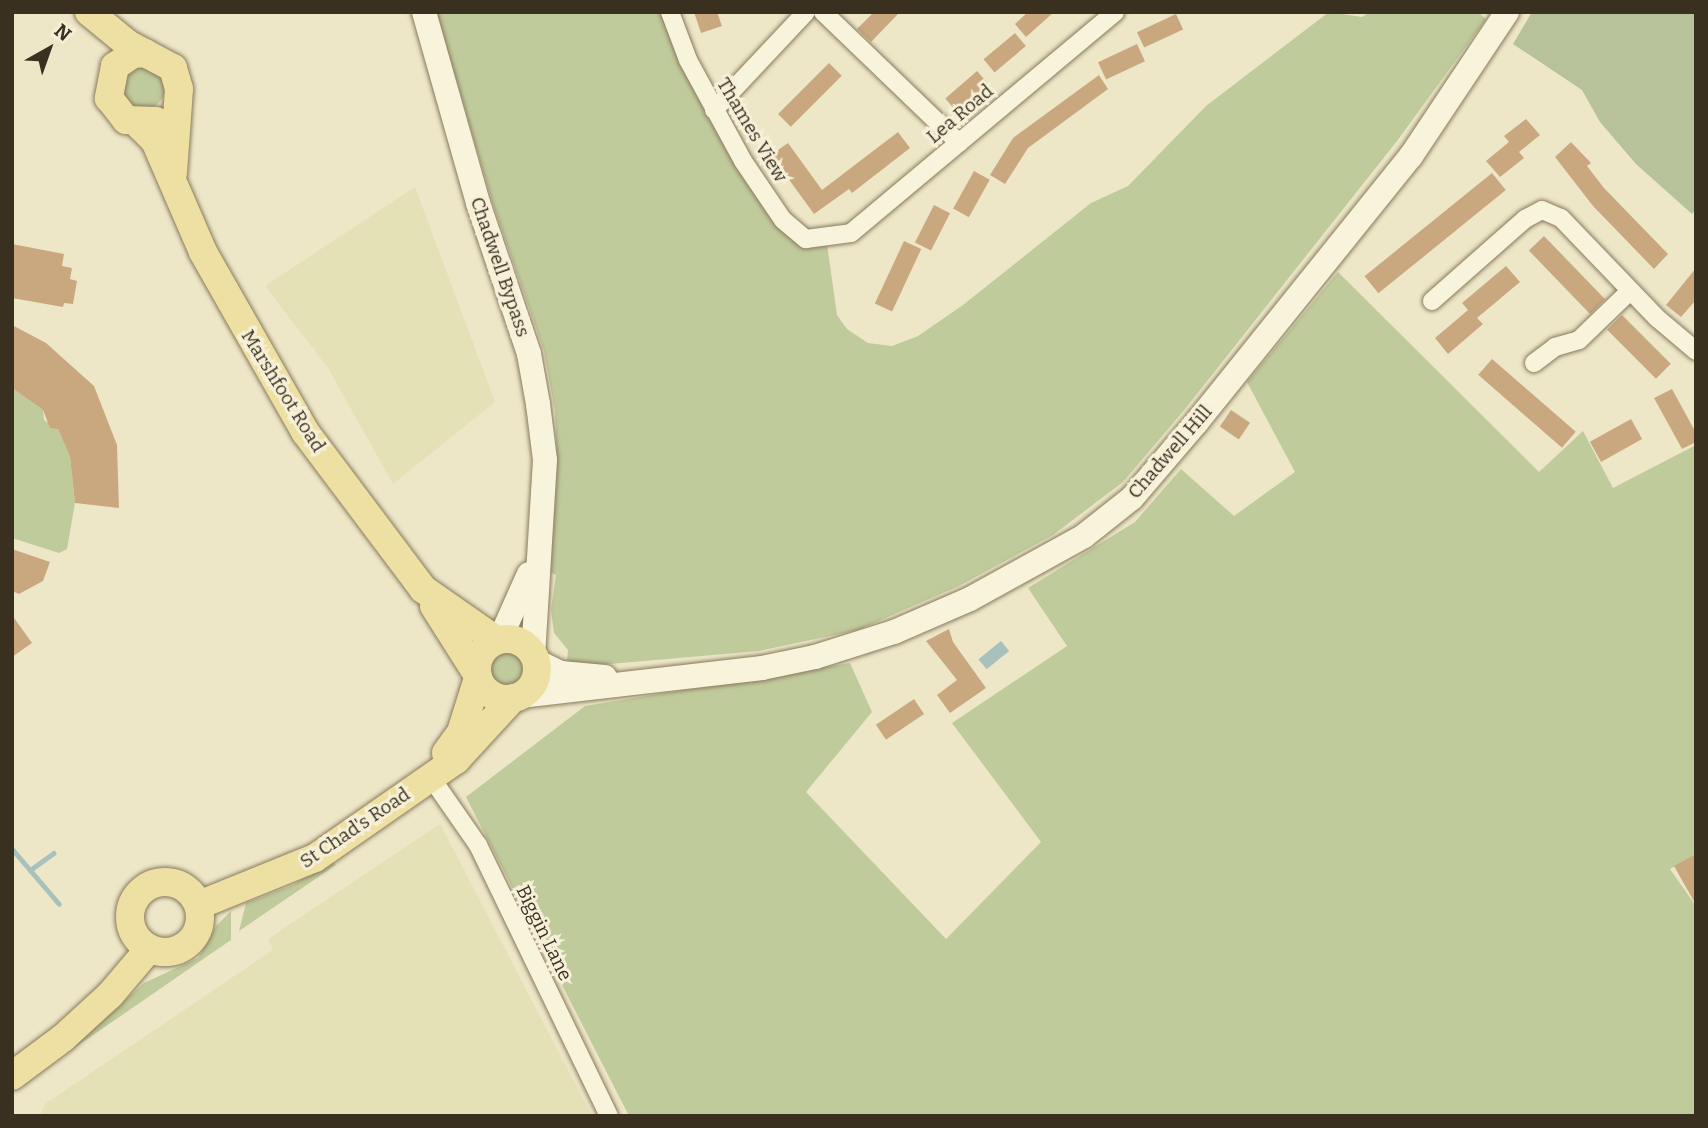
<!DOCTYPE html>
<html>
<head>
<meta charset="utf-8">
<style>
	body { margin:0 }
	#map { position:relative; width:1708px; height:1128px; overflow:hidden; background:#ede7c8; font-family:Bitter,serif }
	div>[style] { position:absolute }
	.farmland>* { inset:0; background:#e3e1b5 }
	.green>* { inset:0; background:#c0cb9c }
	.round { border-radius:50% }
	.cemetery>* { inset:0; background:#b7c19a }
	.water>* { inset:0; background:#a9c1bd; transform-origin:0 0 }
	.stream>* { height:5px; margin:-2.5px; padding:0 2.5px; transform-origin:2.5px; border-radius:2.5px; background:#a9c1bd }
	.building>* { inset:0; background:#caa87f; transform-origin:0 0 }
	.roads { filter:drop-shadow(0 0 2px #897a5d) drop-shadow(0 0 2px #897a5d) }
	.street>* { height:18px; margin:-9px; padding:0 9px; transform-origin:9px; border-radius:9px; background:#f8f3db }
	.secondary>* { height:24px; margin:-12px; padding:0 12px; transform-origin:12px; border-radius:12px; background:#f8f3db }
	.primary>* { height:28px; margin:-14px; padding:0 14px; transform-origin:14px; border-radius:14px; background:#eee0a2 }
	.primary>.ring { margin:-14px; padding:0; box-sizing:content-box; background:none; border:28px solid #eee0a2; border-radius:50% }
	span { translate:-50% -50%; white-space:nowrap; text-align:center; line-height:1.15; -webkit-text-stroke:6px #f5f0d7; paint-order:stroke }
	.street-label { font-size:19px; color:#3a3020 }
	.frame { position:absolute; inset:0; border:14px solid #3a3020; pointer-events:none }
	.north { position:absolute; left:14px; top:14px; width:70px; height:70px; -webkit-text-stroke:5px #f5f0d7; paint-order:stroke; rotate:40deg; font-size:19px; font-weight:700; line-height:28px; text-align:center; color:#3a3020 }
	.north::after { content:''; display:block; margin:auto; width:24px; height:32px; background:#3a3020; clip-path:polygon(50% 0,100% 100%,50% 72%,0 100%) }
</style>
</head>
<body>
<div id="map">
	<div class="farmland">
		<i style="clip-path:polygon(415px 187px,495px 402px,393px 484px,328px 368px,265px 286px)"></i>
		<i style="clip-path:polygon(440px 824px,592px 1116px,40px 1116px,45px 1104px,273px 950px,268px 939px)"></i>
	</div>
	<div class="green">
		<i style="clip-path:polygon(436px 12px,666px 12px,783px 220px,826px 237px,837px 315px,847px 329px,868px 343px,892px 346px,918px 336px,963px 305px,1091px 203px,1128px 186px,1206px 106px,1329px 12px,1362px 17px,1370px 12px,1478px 12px,1486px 19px,1397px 141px,1185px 409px,1123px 482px,1053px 535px,959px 586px,858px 630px,759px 651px,587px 666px,567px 661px,568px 650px,554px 633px,551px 610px,556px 575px,546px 570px,557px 466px,555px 411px,544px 351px,492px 201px)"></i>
		<i class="round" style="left:123px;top:67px;width:42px;height:42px"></i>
		<i style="clip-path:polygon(1338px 272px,1539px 472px,1583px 431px,1613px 488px,1696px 445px,1696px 854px,1670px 869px,1696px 906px,1696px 1116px,629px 1116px,466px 797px,585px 706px,850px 663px,872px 712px,806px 792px,946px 939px,1041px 842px,952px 723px,1067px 646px,1028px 588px,1135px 522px,1181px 469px,1234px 516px,1295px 472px,1247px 382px)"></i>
		<i style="clip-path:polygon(12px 388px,43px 410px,44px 420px,58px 429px,70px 457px,75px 503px,67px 549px,59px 553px,12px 538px)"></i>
		<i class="round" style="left:489px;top:652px;width:34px;height:34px"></i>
		<i style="clip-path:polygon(331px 861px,336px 865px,239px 931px,246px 903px,293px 885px)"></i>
		<i style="clip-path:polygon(231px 911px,231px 940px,67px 1053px,144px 983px,198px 958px,216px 926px)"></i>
	</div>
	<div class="cemetery">
		<i style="clip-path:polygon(1532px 12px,1696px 12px,1696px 209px,1692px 214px,1636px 164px,1600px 122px,1582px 90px,1513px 44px)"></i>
	</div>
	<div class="water">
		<i style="left:1001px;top:641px;width:13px;height:29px;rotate:51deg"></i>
	</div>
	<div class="stream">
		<i style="left:12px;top:849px;width:72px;rotate:49.5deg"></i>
		<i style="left:30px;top:870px;width:29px;rotate:-36deg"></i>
	</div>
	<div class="building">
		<i style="clip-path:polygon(694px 12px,717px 12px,722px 26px,701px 33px)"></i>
		<i style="clip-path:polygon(874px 12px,900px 12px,871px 42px,857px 29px)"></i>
		<i style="clip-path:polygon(1028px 12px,1054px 12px,1026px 37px,1015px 24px)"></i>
		<i style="left:1176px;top:14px;width:17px;height:43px;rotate:65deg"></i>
		<i style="left:1015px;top:33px;width:17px;height:41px;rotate:50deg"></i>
		<i style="left:1137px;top:44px;width:19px;height:43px;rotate:65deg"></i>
		<i style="left:829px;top:63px;width:18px;height:72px;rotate:45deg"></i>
		<i style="left:977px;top:71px;width:18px;height:42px;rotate:49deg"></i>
		<i style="clip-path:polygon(1099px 75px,1108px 89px,1028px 148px,1005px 184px,990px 175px,1013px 138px)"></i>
		<i style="clip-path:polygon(1526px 119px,1540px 135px,1519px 152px,1524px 158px,1500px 177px,1486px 161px,1509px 142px,1504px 136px)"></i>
		<i style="clip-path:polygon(898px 132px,910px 148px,852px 193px,849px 189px,814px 214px,771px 155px,788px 143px,822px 190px)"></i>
		<i style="clip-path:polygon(1571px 142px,1591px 163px,1587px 166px,1604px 188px,1668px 254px,1654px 269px,1593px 206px,1555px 157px)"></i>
		<i style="left:974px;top:171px;width:18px;height:43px;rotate:29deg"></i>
		<i style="left:1492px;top:173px;width:22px;height:164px;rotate:51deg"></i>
		<i style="left:934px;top:205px;width:18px;height:42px;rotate:27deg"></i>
		<i style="left:1544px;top:236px;width:88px;height:21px;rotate:46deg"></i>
		<i style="left:904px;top:241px;width:19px;height:69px;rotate:25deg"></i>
		<i style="clip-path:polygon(12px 244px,64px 254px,62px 266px,72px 268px,70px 279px,77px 281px,73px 304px,64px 303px,63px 307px,12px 298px)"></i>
		<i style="clip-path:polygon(1506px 266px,1520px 282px,1477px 318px,1483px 324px,1448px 354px,1435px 338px,1468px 310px,1462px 303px)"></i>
		<i style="clip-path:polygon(1696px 268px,1696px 300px,1681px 317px,1666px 305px)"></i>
		<i style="left:1622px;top:315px;width:69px;height:21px;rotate:45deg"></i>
		<i style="clip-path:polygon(12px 325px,46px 343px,94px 386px,117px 445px,119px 508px,75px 503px,70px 457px,58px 429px,50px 428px,43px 410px,12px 388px)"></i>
		<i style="left:1492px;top:359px;width:111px;height:21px;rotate:41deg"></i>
		<i style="clip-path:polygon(1672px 389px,1696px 433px,1696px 442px,1682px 449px,1654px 398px)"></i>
		<i style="left:1231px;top:410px;width:23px;height:20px;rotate:34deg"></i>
		<i style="left:1631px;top:419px;width:23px;height:47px;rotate:61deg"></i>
		<i style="clip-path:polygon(12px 549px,50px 562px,43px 581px,19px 594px,12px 591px)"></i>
		<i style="clip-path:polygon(12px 615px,32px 643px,12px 657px)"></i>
		<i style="clip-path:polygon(949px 629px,953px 642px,986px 688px,950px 713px,937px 695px,957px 680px,926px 641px)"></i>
		<i style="left:914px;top:699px;width:18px;height:46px;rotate:56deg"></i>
		<i style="clip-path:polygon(1696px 854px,1696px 905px,1674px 866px)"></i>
	</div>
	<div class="roads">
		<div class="street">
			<i style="left:670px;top:12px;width:51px;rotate:69.4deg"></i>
			<i style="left:688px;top:60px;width:115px;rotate:61.4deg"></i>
			<i style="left:743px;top:161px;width:71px;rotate:55.9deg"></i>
			<i style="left:783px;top:220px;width:30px;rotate:40deg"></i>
			<i style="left:806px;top:239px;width:45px;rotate:-7.6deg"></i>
			<i style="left:851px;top:233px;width:344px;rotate:-39.9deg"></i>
			<i style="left:823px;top:12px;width:189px;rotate:43.9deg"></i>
			<i style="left:714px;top:110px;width:134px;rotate:-46.8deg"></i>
			<i style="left:1432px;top:301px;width:124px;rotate:-41.4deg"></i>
			<i style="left:1525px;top:219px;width:19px;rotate:-28deg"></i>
			<i style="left:1542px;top:210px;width:21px;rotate:23deg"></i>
			<i style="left:1561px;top:218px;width:139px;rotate:46.2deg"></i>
			<i style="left:1657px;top:318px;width:51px;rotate:40.2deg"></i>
			<i style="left:1534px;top:363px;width:26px;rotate:-37deg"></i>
			<i style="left:1555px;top:347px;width:25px;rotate:-16deg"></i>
			<i style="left:1579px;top:340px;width:71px;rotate:-43.9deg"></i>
			<i style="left:430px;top:776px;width:84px;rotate:55.2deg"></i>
			<i style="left:478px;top:845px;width:301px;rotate:64.2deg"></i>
		</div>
		<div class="secondary">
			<i style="left:424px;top:12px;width:198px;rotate:74.2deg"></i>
			<i style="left:478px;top:203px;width:159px;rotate:71.3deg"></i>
			<i style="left:529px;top:354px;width:51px;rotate:79.8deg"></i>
			<i style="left:538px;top:404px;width:56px;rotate:82.9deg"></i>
			<i style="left:545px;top:460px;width:194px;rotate:93.5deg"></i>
			<i style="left:500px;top:639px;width:71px;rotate:-66deg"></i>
			<i style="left:536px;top:661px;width:28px;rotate:26deg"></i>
			<i style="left:561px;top:673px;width:44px;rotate:5.2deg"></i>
			<i style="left:520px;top:696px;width:244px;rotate:-6.6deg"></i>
			<i style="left:762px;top:668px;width:54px;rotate:-11.7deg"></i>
			<i style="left:815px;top:657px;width:83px;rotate:-17.6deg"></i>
			<i style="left:894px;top:632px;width:83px;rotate:-23.5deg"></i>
			<i style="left:970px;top:599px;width:130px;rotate:-28.9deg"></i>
			<i style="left:1084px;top:536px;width:61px;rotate:-38.4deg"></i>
			<i style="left:1132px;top:498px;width:100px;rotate:-49.5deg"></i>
			<i style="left:1197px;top:422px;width:341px;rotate:-51.2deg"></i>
			<i style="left:1411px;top:156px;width:173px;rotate:-56.3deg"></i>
		</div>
		<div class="primary">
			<i style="left:89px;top:12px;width:50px;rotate:39.4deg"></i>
			<i style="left:128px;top:44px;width:51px;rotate:28.1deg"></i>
			<i style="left:173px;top:68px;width:22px;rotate:74deg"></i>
			<i style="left:179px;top:89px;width:84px;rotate:94.1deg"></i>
			<i style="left:145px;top:53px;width:12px;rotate:175deg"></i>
			<i style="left:133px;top:54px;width:22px;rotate:146deg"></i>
			<i style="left:115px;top:66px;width:33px;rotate:101deg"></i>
			<i style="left:109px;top:98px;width:28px;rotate:52deg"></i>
			<i style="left:126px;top:120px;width:30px;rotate:2deg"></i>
			<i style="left:138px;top:124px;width:24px;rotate:45deg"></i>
			<i style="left:155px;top:141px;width:121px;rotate:66.6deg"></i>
			<i style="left:203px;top:252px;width:208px;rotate:60.4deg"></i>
			<i style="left:306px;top:433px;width:195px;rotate:53.1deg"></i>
			<i style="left:423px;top:589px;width:89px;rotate:34.9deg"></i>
			<i style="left:434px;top:606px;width:80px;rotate:57.7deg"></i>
			<i class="ring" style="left:477px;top:639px;width:32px;height:32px"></i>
			<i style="left:446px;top:753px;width:26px;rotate:-54deg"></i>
			<i style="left:461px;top:732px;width:57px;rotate:-72.5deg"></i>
			<i class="ring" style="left:130px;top:882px;width:42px;height:42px"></i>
			<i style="left:199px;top:905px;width:125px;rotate:-22.1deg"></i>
			<i style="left:315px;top:858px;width:172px;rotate:-34.8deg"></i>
			<i style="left:456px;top:760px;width:84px;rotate:-47.4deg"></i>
			<i style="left:12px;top:1076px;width:64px;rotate:-36.7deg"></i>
			<i style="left:63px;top:1038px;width:64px;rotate:-42.5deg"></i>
			<i style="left:110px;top:995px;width:60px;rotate:-49.7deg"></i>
		</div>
	</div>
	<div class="street-label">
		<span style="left:960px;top:114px;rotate:-40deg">Lea Road</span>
		<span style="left:752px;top:130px;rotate:59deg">Thames View</span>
		<span style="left:500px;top:267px;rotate:71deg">Chadwell Bypass</span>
		<span style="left:283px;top:391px;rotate:58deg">Marshfoot Road</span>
		<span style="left:1170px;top:452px;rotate:-49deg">Chadwell Hill</span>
		<span style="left:355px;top:828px;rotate:-34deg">St Chad's Road</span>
		<span style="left:544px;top:933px;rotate:64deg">Biggin Lane</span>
	</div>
	<div class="frame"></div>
	<div class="north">N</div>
</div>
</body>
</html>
